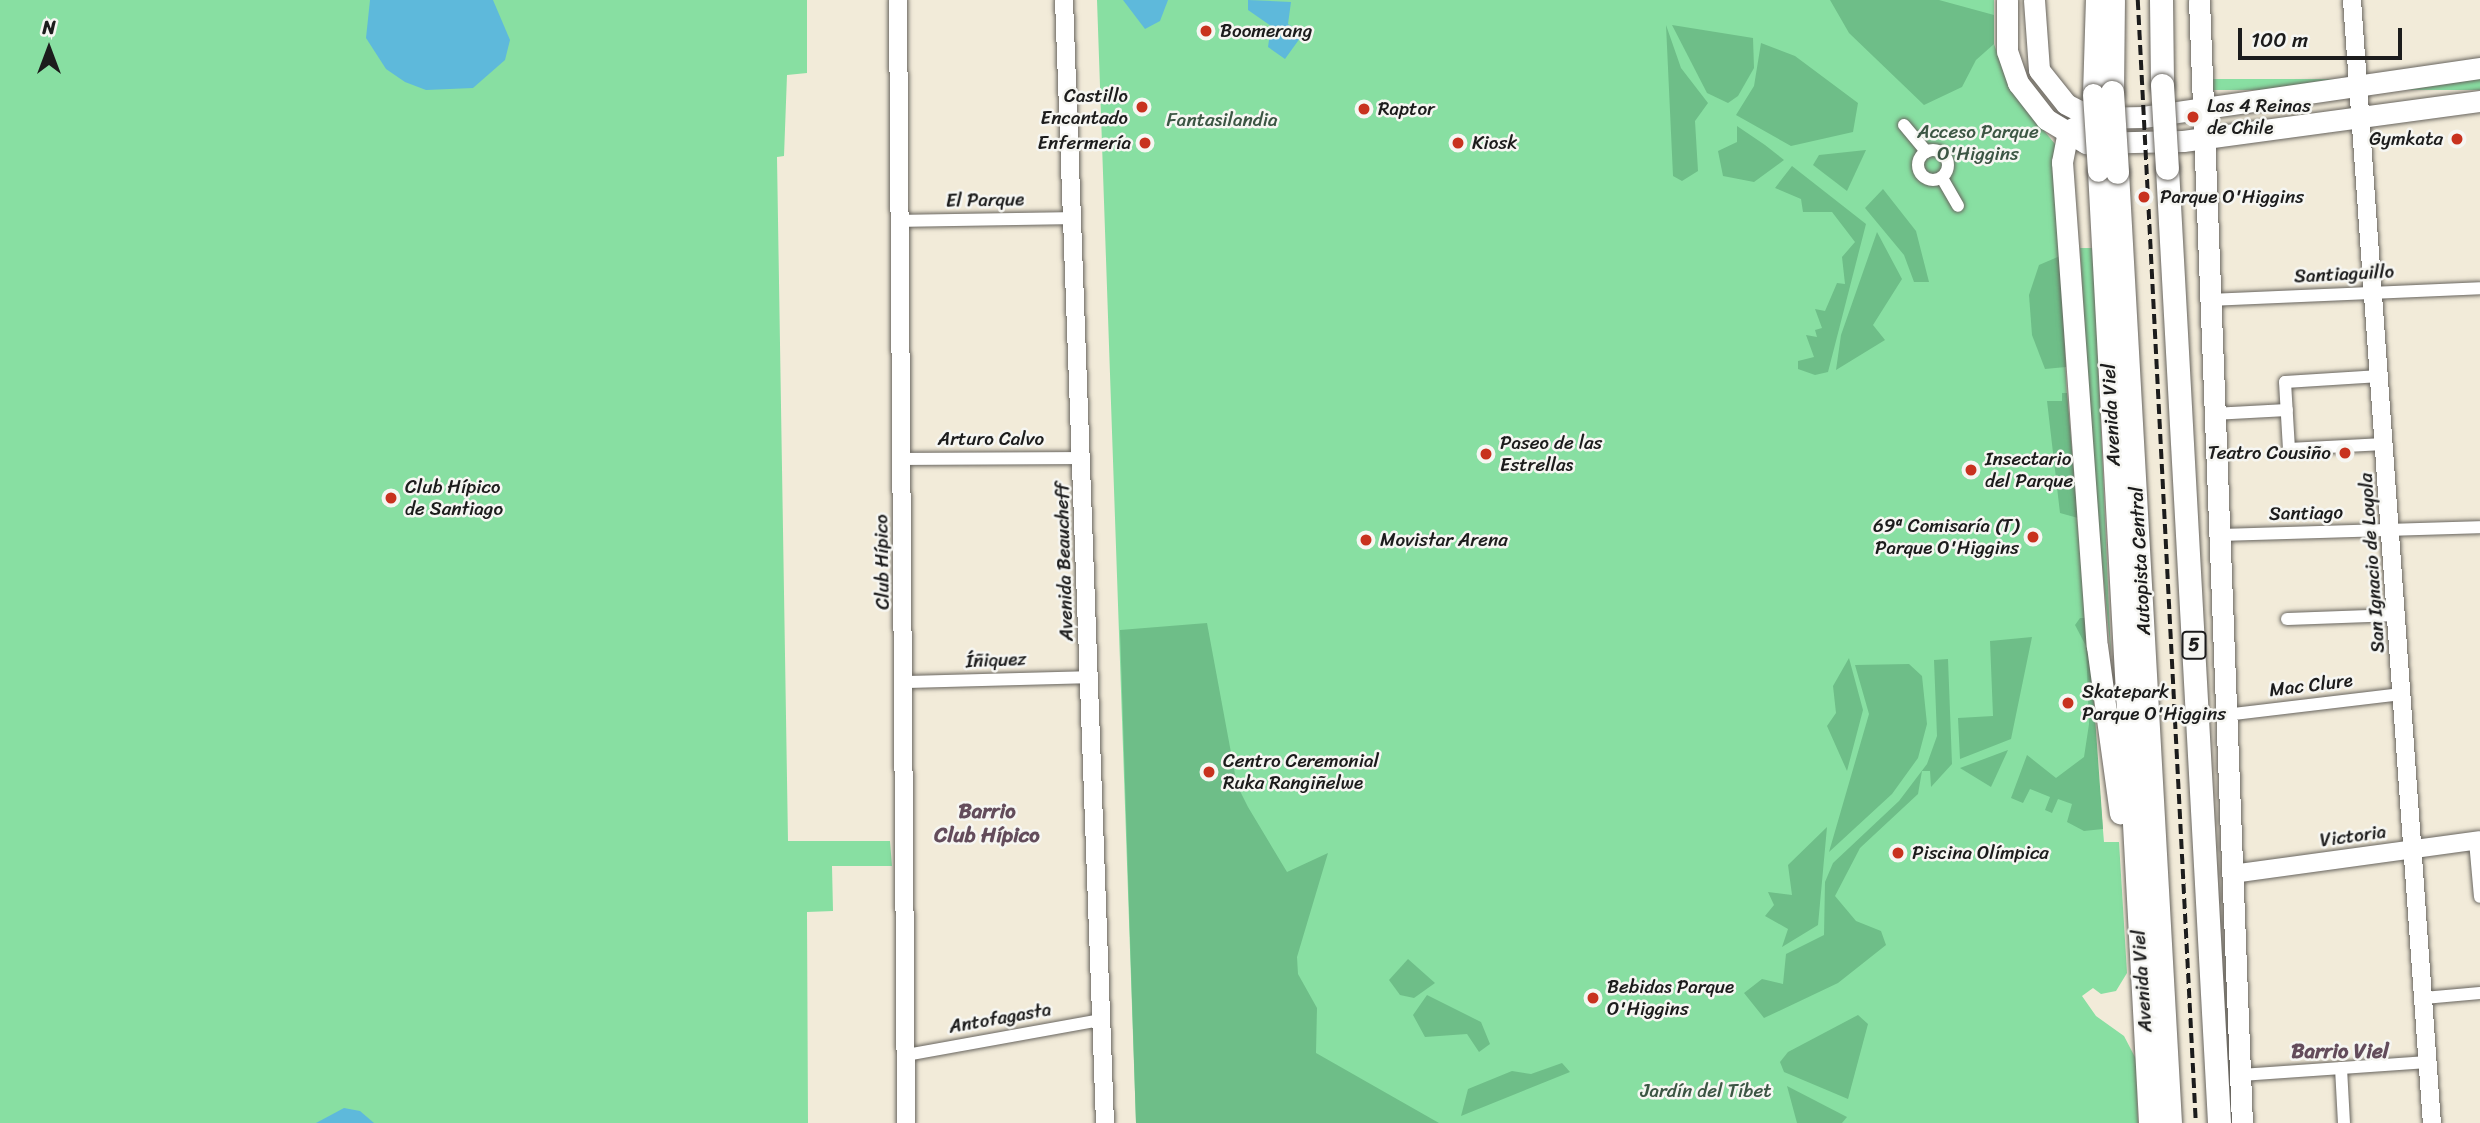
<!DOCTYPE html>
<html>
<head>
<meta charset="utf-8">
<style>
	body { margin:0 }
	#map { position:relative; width:2480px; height:1123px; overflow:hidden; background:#f2ebd9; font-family:Sriracha,sans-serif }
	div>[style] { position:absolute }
	.green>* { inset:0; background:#88dfa2; transform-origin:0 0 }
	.forest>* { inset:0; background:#6ebe88 }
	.water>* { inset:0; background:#5eb9db }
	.roads { filter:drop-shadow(0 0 2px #67645e) drop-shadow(0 0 2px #67645e) }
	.street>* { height:12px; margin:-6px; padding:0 6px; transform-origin:6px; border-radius:6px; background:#fff }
	.street>.ring { margin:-6px; padding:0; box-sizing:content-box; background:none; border:12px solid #fff; border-radius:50% }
	.secondary>* { height:18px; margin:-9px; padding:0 9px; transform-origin:9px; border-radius:9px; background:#fff }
	.primary>* { height:21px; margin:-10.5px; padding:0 10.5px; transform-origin:10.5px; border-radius:10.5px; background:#fff }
	.highway>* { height:23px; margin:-11.5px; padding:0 11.5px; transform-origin:11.5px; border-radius:11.5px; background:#fff }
	.rail>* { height:3.5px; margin-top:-1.75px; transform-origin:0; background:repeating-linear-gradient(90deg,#1c1c1c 0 10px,transparent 0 15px) }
	.bridges { filter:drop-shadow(0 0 2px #67645e) drop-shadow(0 0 2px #67645e) }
	.primary-bridge>* { height:21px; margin:-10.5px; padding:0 10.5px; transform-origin:10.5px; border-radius:10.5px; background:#fff }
	.highway-bridge>* { height:23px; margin:-11.5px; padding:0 11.5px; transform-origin:11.5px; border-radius:11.5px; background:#fff }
	.dots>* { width:19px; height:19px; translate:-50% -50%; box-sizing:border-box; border:4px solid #f6f6f2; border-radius:50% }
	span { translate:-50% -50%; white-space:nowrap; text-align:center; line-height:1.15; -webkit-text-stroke:5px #f6f6f2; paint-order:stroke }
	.shield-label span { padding:2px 5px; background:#f6f6f2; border:2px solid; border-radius:5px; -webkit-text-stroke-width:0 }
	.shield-label { font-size:18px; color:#1c1c1c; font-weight:700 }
	.poi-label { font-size:19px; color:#1c1c1c }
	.left { translate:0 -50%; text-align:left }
	.right { translate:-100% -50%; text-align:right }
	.park-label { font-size:19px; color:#3c5644 }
	.street-label { font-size:19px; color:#1c1c1c }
	.neighbourhood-label { font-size:21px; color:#634c5b; font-weight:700 }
	.north { position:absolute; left:14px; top:14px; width:70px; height:70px; -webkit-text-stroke:5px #f6f6f2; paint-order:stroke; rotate:0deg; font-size:19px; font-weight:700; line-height:28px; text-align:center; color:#1c1c1c }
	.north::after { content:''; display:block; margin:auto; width:24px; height:32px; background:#1c1c1c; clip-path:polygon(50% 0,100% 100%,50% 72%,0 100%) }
	.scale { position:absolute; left:2238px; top:28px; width:164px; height:32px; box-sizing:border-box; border:4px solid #1c1c1c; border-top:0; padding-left:9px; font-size:21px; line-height:24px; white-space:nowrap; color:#1c1c1c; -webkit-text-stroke:5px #f6f6f2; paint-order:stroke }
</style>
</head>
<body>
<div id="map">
	<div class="green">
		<i style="clip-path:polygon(0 0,807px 0,807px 73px,787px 75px,784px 156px,777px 157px,788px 841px,890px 841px,892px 866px,832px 866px,833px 911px,807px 912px,808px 1123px,0 1123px)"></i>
		<i style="clip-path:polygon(1097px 0,1994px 0,1994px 44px,2010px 89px,2055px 144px,2067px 398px,2104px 842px,2119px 842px,2127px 973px,2116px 991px,2101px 994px,2093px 988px,2082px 996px,2096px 1016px,2124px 1036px,2136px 1059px,2138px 1123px,1136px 1123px)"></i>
		<i style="left:2480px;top:79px;width:11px;height:277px;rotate:90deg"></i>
		<i style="clip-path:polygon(2080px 248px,2093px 248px,2111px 655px,2093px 469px)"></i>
	</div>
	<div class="forest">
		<i style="clip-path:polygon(1830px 0,1939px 0,1994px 15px,1994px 44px,1976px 60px,1962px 87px,1924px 105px,1849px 33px)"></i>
		<i style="clip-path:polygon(1666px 25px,1681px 68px,1708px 103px,1695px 121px,1698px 171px,1682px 181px,1673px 176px)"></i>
		<i style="clip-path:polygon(1672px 25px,1753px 38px,1754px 68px,1738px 96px,1728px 103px,1707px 93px)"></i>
		<i style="clip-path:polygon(1761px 43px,1795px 56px,1858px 103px,1853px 132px,1791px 146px,1736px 115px,1754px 86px)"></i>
		<i style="clip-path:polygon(1737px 126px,1765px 145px,1784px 160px,1754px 182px,1723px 176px,1718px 151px,1737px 142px)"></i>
		<i style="clip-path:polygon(1866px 150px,1847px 191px,1813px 165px,1819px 155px)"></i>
		<i style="clip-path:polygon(1792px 166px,1866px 224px,1828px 372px,1815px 375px,1798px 369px,1798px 361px,1814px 357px,1806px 335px,1817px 337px,1815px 330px,1822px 328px,1815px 309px,1825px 311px,1837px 283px,1845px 284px,1842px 257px,1855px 242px,1832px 212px,1803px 212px,1801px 199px,1775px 188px)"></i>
		<i style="clip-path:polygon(1883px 189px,1916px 231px,1929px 282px,1914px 282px,1904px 255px,1865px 208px)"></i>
		<i style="clip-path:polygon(1877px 232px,1902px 279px,1873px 325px,1885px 340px,1836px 370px,1841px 335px)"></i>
		<i style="clip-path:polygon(2060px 256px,2066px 367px,2045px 369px,2032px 335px,2029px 295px,2039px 265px)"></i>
		<i style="clip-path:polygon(2062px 393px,2067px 393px,2078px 518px,2060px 513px,2047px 401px,2062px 401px)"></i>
		<i style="clip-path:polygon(2080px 618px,2088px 618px,2103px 829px,2084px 831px,2067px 822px,2072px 804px,2058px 799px,2052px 813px,2045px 810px,2050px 797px,2030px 789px,2023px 803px,2011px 798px,2027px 755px,2056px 778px,2084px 757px,2089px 724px,2086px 646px,2075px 625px)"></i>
		<i style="clip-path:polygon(1207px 623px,1237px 785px,1248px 807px,1287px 872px,1328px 853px,1297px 957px,1298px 974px,1317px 1008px,1316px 1053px,1439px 1123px,1136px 1123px,1120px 630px)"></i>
		<i style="clip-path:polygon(2032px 637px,2011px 739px,1960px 759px,1958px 718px,1993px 716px,1990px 641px)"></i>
		<i style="clip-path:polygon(1849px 658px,1863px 710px,1847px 771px,1827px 726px,1836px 713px,1833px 686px)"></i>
		<i style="clip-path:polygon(1948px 659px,1952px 764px,1931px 787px,1930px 771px,1922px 771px,1918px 794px,1860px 848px,1835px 896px,1856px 921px,1881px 931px,1886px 945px,1838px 983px,1764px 1018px,1744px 993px,1762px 979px,1783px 984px,1786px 954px,1824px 935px,1825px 882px,1833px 863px,1899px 801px,1927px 764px,1937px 736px,1934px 660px)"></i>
		<i style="clip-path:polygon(1909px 664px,1922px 676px,1927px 724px,1918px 758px,1892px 794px,1829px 852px,1869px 714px,1855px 665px)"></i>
		<i style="clip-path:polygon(2008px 750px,1991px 787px,1960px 768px)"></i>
		<i style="clip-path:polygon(1827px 827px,1818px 925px,1782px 947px,1788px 929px,1765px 916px,1774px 905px,1768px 892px,1792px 895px,1788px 865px)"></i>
		<i style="clip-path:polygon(1408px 959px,1435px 983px,1414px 998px,1400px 995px,1389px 980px)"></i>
		<i style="clip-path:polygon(1427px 995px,1481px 1022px,1490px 1044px,1479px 1052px,1467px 1034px,1425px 1037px,1413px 1015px)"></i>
		<i style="clip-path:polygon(1858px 1015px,1868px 1024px,1848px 1099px,1784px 1072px,1780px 1062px,1788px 1052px)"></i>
		<i style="clip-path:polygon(1562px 1063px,1570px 1072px,1461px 1116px,1468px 1089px,1512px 1071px,1531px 1074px)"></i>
		<i style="clip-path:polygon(1787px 1086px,1847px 1117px,1842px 1123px,1797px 1123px)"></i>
	</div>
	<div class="water">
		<i style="clip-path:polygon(370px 0,493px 0,510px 40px,505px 60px,473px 88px,426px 90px,405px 82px,386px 69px,366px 38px)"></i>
		<i style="clip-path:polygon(1123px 0,1168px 0,1160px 21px,1145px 29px)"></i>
		<i style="clip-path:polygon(1248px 0,1291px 2px,1288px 24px,1303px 34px,1285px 59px,1268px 47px,1271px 26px,1248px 10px)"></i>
		<i style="clip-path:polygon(344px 1108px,360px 1111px,374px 1123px,316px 1123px)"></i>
	</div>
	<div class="roads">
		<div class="street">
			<i style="left:1904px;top:125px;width:35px;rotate:50deg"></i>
			<i class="ring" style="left:1918px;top:150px;width:18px;height:18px"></i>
			<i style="left:1942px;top:178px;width:32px;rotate:60deg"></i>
			<i style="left:899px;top:221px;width:173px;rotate:-1deg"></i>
			<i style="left:2209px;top:300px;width:271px;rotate:-2.5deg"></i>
			<i style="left:2380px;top:376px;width:95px;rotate:176.4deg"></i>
			<i style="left:2285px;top:382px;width:67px;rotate:86.6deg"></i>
			<i style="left:2289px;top:449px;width:95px;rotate:-3deg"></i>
			<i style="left:2213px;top:414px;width:74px;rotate:-3.1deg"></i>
			<i style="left:901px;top:459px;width:180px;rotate:-0.3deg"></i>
			<i style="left:2218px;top:535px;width:262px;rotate:-1.7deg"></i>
			<i style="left:2287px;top:619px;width:110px;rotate:-2.1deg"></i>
			<i style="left:904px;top:682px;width:185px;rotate:-1.5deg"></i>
			<i style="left:2225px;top:715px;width:178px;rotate:-6.8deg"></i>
			<i style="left:2475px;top:841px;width:56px;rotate:84.9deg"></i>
			<i style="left:2424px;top:998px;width:56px;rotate:-5.1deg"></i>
			<i style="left:906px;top:1055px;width:198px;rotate:-10.2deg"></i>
			<i style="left:2341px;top:1068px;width:55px;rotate:86.9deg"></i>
			<i style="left:2241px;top:1075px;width:187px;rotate:-4deg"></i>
		</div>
		<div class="secondary">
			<i style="left:898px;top:0;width:1123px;rotate:89.59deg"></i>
			<i style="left:1064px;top:0;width:1124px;rotate:87.91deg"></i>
			<i style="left:2352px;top:0;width:1126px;rotate:85.93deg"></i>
			<i style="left:2232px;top:874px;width:250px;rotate:-7.8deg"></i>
		</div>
		<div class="primary">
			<i style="left:2007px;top:0;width:51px;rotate:90deg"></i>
			<i style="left:2007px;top:51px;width:34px;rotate:71deg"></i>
			<i style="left:2018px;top:83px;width:46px;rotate:52.1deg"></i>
			<i style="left:2046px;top:119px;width:47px;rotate:31deg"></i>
			<i style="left:2086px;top:143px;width:97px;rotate:-1.2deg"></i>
			<i style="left:2183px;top:141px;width:300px;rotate:-7.7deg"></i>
			<i style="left:2034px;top:0;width:70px;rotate:85.9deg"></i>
			<i style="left:2039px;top:70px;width:43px;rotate:51.5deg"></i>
			<i style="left:2066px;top:104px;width:30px;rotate:27deg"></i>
			<i style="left:2093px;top:118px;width:50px;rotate:-1.1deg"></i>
			<i style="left:2143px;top:117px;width:341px;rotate:-8.3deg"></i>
			<i style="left:2199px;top:0;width:1124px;rotate:87.81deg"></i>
			<i style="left:2093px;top:94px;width:94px;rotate:-88.2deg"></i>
			<i style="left:2093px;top:118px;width:28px;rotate:153deg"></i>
			<i style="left:2068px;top:131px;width:32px;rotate:101deg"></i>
			<i style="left:2062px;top:162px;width:485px;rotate:85.9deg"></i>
			<i style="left:2097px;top:646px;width:169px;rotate:82.2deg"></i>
			<i style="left:2098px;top:171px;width:953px;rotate:86.93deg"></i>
		</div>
		<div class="highway">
			<i style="left:2161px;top:0;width:85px;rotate:89.3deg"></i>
			<i style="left:2112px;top:92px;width:92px;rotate:-89.4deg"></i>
			<i style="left:2167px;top:168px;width:956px;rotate:86.88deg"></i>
			<i style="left:2117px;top:172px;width:952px;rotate:86.81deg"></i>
		</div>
	</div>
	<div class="rail">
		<i style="left:2138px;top:0;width:1124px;rotate:87.04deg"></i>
	</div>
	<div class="bridges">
		<div class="primary-bridge">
			<i style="left:2093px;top:94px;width:77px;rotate:86.3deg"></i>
		</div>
		<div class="highway-bridge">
			<i style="left:2162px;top:85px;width:83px;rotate:86.6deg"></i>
			<i style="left:2112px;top:92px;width:80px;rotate:86.4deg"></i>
		</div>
	</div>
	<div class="dots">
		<i style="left:1206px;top:31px;background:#c8321e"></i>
		<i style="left:1142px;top:107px;background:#c8321e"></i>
		<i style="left:1364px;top:109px;background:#c8321e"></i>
		<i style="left:2193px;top:117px;background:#c8321e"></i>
		<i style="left:2457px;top:139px;background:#c8321e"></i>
		<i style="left:1145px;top:143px;background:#c8321e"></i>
		<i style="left:1458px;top:143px;background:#c8321e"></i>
		<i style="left:2144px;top:197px;background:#c8321e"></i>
		<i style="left:2345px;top:453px;background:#c8321e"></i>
		<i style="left:1486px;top:454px;background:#c8321e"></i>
		<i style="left:1971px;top:470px;background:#c8321e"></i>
		<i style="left:391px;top:498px;background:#c8321e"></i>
		<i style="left:2033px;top:537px;background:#c8321e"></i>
		<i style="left:1366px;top:540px;background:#c8321e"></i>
		<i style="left:2068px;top:703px;background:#c8321e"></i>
		<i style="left:1209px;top:772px;background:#c8321e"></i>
		<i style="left:1898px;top:853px;background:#c8321e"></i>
		<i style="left:1593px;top:998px;background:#c8321e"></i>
	</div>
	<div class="shield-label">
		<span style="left:2194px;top:645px">5</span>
	</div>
	<div class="poi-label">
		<span class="left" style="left:1220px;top:31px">Boomerang</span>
		<span class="right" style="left:1128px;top:107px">Castillo<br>Encantado</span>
		<span class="left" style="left:2207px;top:117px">Las 4 Reinas<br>de Chile</span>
		<span class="left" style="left:1378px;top:109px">Raptor</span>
		<span class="right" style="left:2443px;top:139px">Gymkata</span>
		<span class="right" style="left:1131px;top:143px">Enfermería</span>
		<span class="left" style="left:1472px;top:143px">Kiosk</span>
		<span class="left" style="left:2160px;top:197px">Parque O'Higgins</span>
		<span class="left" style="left:1500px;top:454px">Paseo de las<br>Estrellas</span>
		<span class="right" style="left:2331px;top:453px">Teatro Cousiño</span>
		<span class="left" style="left:1985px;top:470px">Insectario<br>del Parque</span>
		<span class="left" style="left:405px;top:498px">Club Hípico<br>de Santiago</span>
		<span class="right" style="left:2019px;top:537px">69ª Comisaría (T)<br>Parque O'Higgins</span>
		<span class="left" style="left:1380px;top:540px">Movistar Arena</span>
		<span class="left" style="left:2082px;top:703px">Skatepark<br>Parque O'Higgins</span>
		<span class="left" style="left:1223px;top:772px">Centro Ceremonial<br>Ruka Rangiñelwe</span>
		<span class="left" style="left:1912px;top:853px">Piscina Olímpica</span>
		<span class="left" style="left:1607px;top:998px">Bebidas Parque<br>O'Higgins</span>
	</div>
	<div class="park-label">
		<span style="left:1222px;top:120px">Fantasilandia</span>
		<span style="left:1978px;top:143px">Acceso Parque<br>O'Higgins</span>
		<span style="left:1706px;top:1091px">Jardín del Tíbet</span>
	</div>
	<div class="street-label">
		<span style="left:985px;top:200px;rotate:-1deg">El Parque</span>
		<span style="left:2344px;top:274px;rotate:-3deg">Santiaguillo</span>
		<span style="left:2111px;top:415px;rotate:-93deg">Avenida Viel</span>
		<span style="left:991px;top:439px">Arturo Calvo</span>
		<span style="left:2306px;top:513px;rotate:-1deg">Santiago</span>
		<span style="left:2140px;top:561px;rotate:-93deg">Autopista Central</span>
		<span style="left:882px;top:562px;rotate:-91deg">Club Hípico</span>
		<span style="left:1064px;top:562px;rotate:-92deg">Avenida Beaucheff</span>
		<span style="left:2372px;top:563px;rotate:-94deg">San Ignacio de Loyola</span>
		<span style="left:996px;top:660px;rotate:-2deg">Íñiquez</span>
		<span style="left:2311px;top:685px;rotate:-7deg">Mac Clure</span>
		<span style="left:2353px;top:836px;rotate:-8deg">Victoria</span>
		<span style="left:2142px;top:981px;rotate:-94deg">Avenida Viel</span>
		<span style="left:1000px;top:1018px;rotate:-10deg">Antofagasta</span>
	</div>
	<div class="neighbourhood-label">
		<span style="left:987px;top:823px">Barrio<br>Club Hípico</span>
		<span style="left:2340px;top:1051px">Barrio Viel</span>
	</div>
	<div class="north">N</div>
	<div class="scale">100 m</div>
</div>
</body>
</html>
